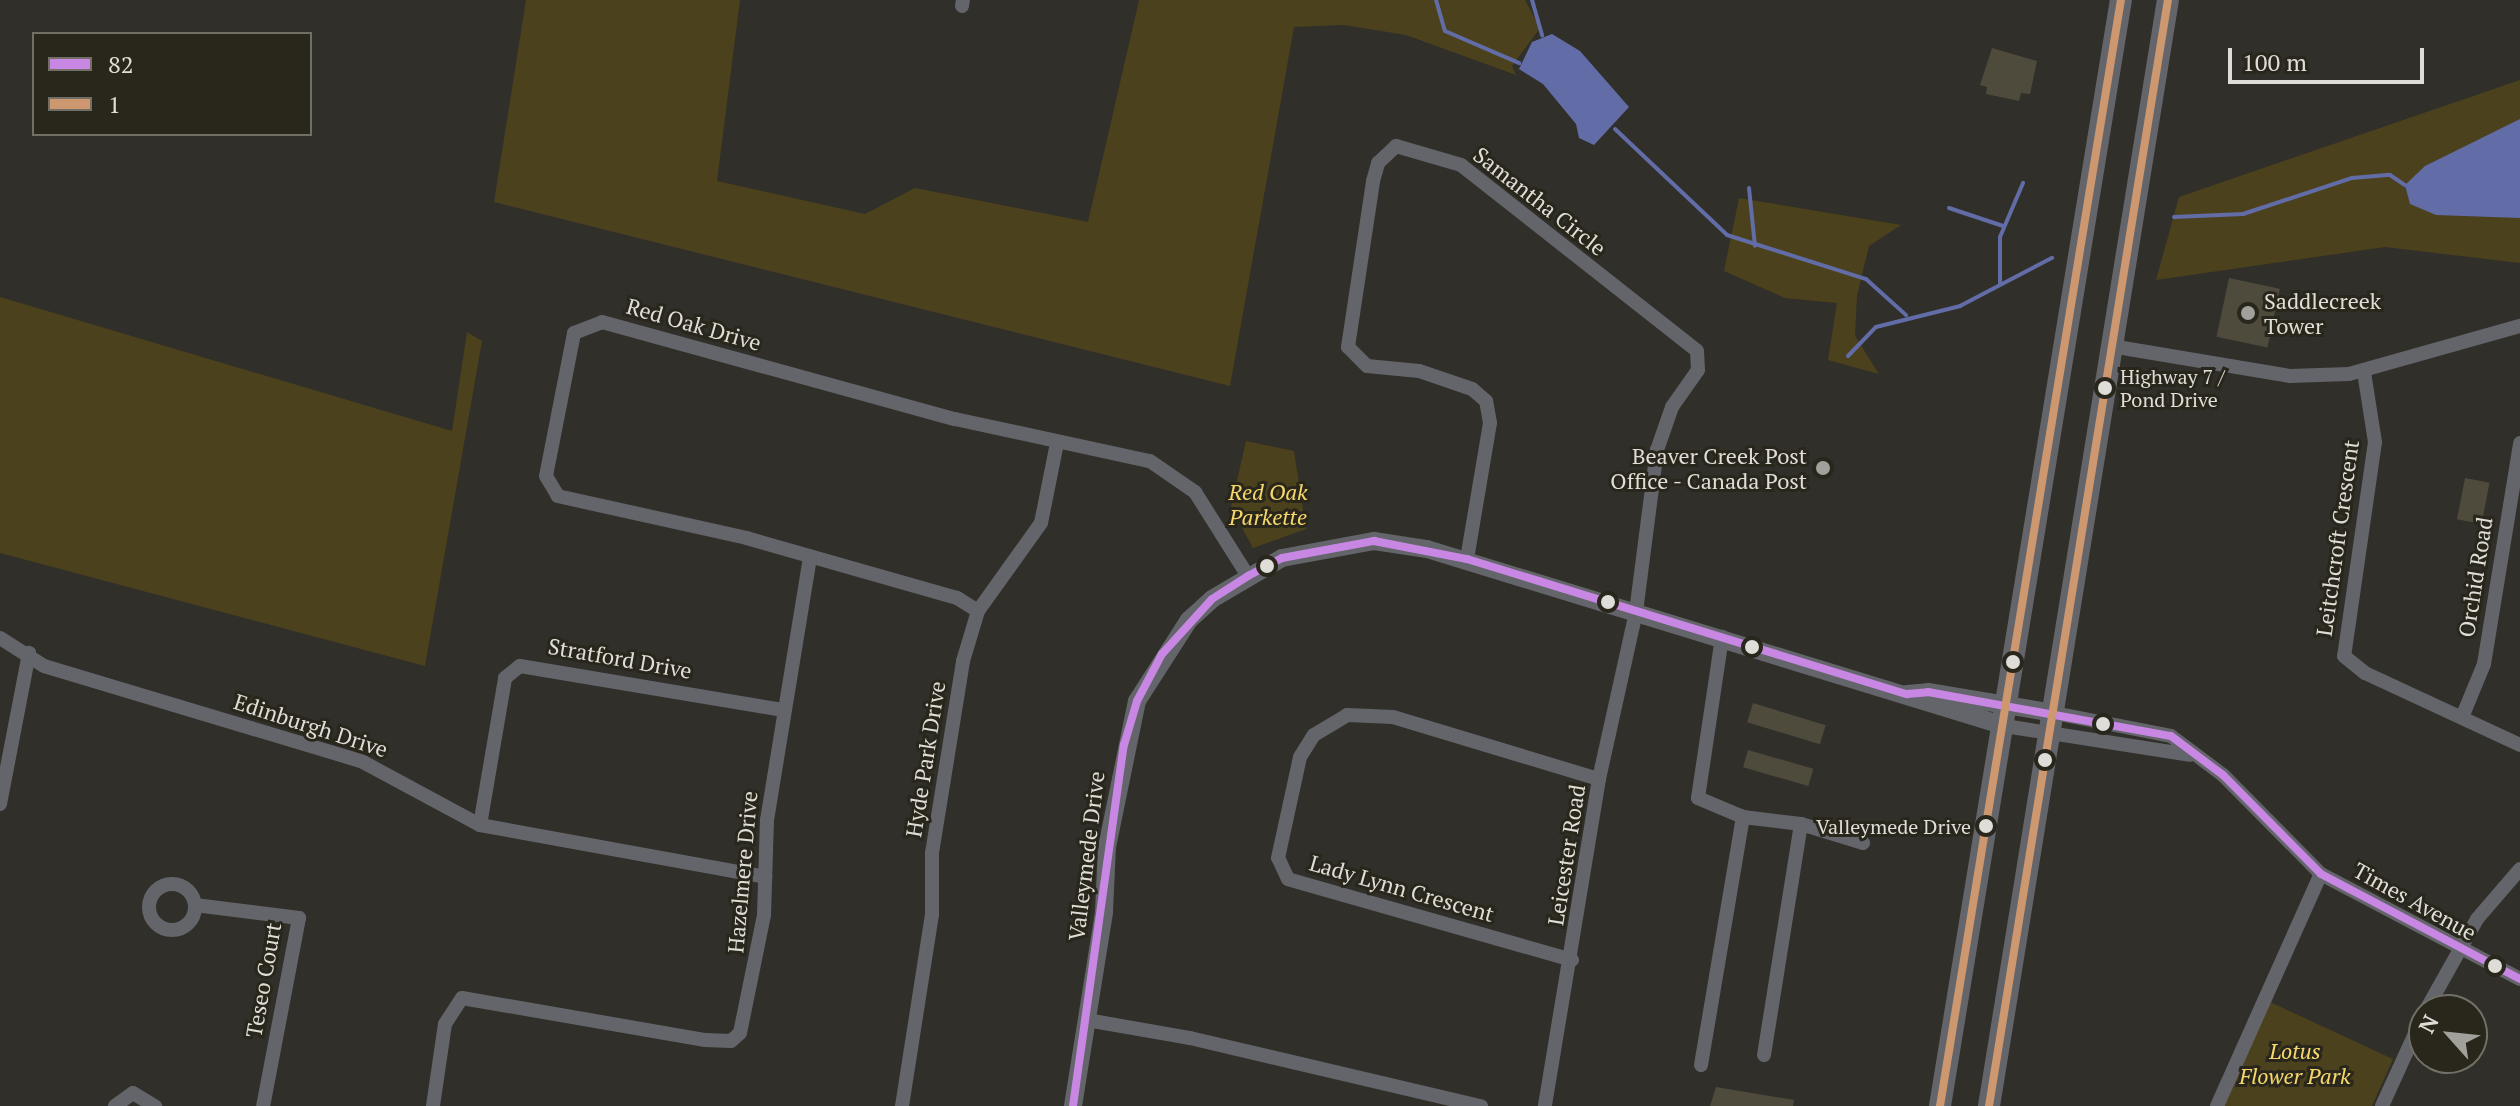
<!DOCTYPE html>
<html>
<head>
<meta charset="utf-8">
<style>
	body { margin:0 }
	#map { position:relative; width:2520px; height:1106px; overflow:hidden; background:#302f29; font-family:"PT Serif",serif }
	div>[style] { position:absolute }
	.green>* { inset:0; background:#4c411d }
	.water>* { inset:0; background:#626ca7 }
	.stream>* { height:4px; margin:-2px; padding:0 2px; transform-origin:2px; border-radius:2px; background:#626ca7 }
	.building>* { inset:0; background:#4e4b3d; transform-origin:0 0 }
	.minor>* { height:14px; margin:-7px; padding:0 7px; transform-origin:7px; border-radius:7px; background:#63656a }
	.minor>.ring { margin:-7px; padding:0; box-sizing:content-box; background:none; border:14px solid #63656a; border-radius:50% }
	.tertiary>* { height:18px; margin:-9px; padding:0 9px; transform-origin:9px; border-radius:9px; background:#63656a }
	.primary>* { height:22px; margin:-11px; padding:0 11px; transform-origin:11px; border-radius:11px; background:#64656a }
	.bus-1>* { height:8px; margin:-4px; padding:0 4px; transform-origin:4px; border-radius:4px; background:#c787e3 }
	.bus-2>* { height:8px; margin:-4px; padding:0 4px; transform-origin:4px; border-radius:4px; background:#cd976f }
	.dots>* { width:22px; height:22px; translate:-50% -50%; box-sizing:border-box; border:4px solid #29261c; border-radius:50% }
	span { translate:-50% -50%; white-space:nowrap; text-align:center; line-height:1.15; -webkit-text-stroke:6px #29261c; paint-order:stroke }
	.bus-label { font-size:20px; color:#dfddd7 }
	.left { translate:0 -50%; text-align:left }
	.right { translate:-100% -50%; text-align:right }
	.street-label { font-size:22px; color:#dfddd7 }
	.poi-label { font-size:22px; color:#dfddd7 }
	.park-label { font-size:22px; color:#f5d76b; font-style:italic }
	.legend { position:absolute; left:32px; top:32px; width:280px; height:104px; box-sizing:border-box; background:#29261c; border:2px solid #726f67; margin:0; padding:10px 14px; list-style:none; font-size:24px; color:#dfddd7 }
	.legend li { display:flex; align-items:center; gap:16px; height:40px }
	.legend b { width:40px; border:2px solid #726f67 }
	.north { position:absolute; left:2408px; top:994px; width:80px; height:80px; box-sizing:border-box; background:#29261c; border:2px solid #726f67; border-radius:50%; rotate:297deg; font-size:22px; font-weight:700; line-height:32px; text-align:center; color:#dfddd7 }
	.north::after { content:''; display:block; margin:auto; width:28px; height:36px; background:#a2a09a; clip-path:polygon(50% 0,100% 100%,50% 72%,0 100%) }
	.scale { position:absolute; left:2228px; top:48px; width:196px; height:36px; box-sizing:border-box; border:4px solid #dfddd7; border-top:0; padding-left:10px; font-size:24px; line-height:28px; white-space:nowrap; color:#dfddd7; -webkit-text-stroke:6px #29261c; paint-order:stroke }
</style>
</head>
<body>
<div id="map">
	<div class="green">
		<i style="clip-path:polygon(526px 0,740px 0,717px 181px,865px 214px,915px 188px,1088px 222px,1139px 0,1525px 0,1540px 28px,1512px 66px,1516px 75px,1406px 35px,1344px 25px,1294px 27px,1230px 386px,494px 202px)"></i>
		<i style="clip-path:polygon(2520px 80px,2520px 263px,2385px 247px,2156px 280px,2179px 197px)"></i>
		<i style="clip-path:polygon(1739px 198px,1901px 225px,1869px 246px,1857px 296px,1855px 336px,1879px 374px,1828px 360px,1837px 303px,1785px 298px,1724px 271px)"></i>
		<i style="clip-path:polygon(0 297px,452px 431px,467px 332px,482px 341px,425px 666px,0 553px)"></i>
		<i style="clip-path:polygon(1246px 441px,1294px 451px,1306px 529px,1253px 548px,1231px 507px)"></i>
		<i style="clip-path:polygon(2270px 1002px,2393px 1059px,2372px 1106px,2223px 1106px)"></i>
	</div>
	<div class="water">
		<i style="clip-path:polygon(1552px 34px,1580px 51px,1629px 107px,1594px 145px,1579px 138px,1576px 124px,1543px 84px,1519px 69px,1532px 42px)"></i>
		<i style="clip-path:polygon(2520px 119px,2520px 218px,2436px 215px,2410px 204px,2405px 185px,2425px 166px)"></i>
	</div>
	<div class="stream">
		<i style="left:1436px;top:0;width:32px;rotate:74deg"></i>
		<i style="left:1445px;top:31px;width:81px;rotate:23.4deg"></i>
		<i style="left:1532px;top:0;width:37px;rotate:74deg"></i>
		<i style="left:1615px;top:129px;width:154px;rotate:43.4deg"></i>
		<i style="left:1727px;top:235px;width:146px;rotate:17.6deg"></i>
		<i style="left:1866px;top:279px;width:54px;rotate:42deg"></i>
		<i style="left:1749px;top:188px;width:58px;rotate:84.1deg"></i>
		<i style="left:1949px;top:208px;width:57px;rotate:18.4deg"></i>
		<i style="left:2174px;top:217px;width:69px;rotate:-2.5deg"></i>
		<i style="left:2243px;top:214px;width:115px;rotate:-18.3deg"></i>
		<i style="left:2352px;top:178px;width:38px;rotate:-5deg"></i>
		<i style="left:2390px;top:175px;width:18px;rotate:34deg"></i>
		<i style="left:2000px;top:283px;width:46px;rotate:-90deg"></i>
		<i style="left:2000px;top:237px;width:59px;rotate:-66.9deg"></i>
		<i style="left:1848px;top:356px;width:40px;rotate:-46deg"></i>
		<i style="left:1876px;top:327px;width:87px;rotate:-14deg"></i>
		<i style="left:1960px;top:306px;width:104px;rotate:-27.6deg"></i>
	</div>
	<div class="building">
		<i style="clip-path:polygon(1992px 48px,2037px 61px,2030px 94px,2021px 93px,2019px 101px,1986px 94px,1987px 87px,1980px 85px)"></i>
		<i style="left:2229px;top:278px;width:52px;height:60px;rotate:12deg"></i>
		<i style="left:2465px;top:478px;width:25px;height:42px;rotate:11deg"></i>
		<i style="left:1753px;top:703px;width:76px;height:20px;rotate:17deg"></i>
		<i style="left:1748px;top:750px;width:68px;height:18px;rotate:16deg"></i>
		<i style="clip-path:polygon(1716px 1087px,1794px 1100px,1793px 1106px,1710px 1106px)"></i>
	</div>
	<div class="minor">
		<i style="left:962px;top:6px;width:6px;rotate:-81deg"></i>
		<i style="left:2111px;top:346px;width:181px;rotate:9.5deg"></i>
		<i style="left:2290px;top:376px;width:59px;rotate:-1.9deg"></i>
		<i style="left:2349px;top:374px;width:178px;rotate:-15.7deg"></i>
		<i style="left:2364px;top:372px;width:71px;rotate:81.1deg"></i>
		<i style="left:2375px;top:442px;width:216px;rotate:98.2deg"></i>
		<i style="left:2344px;top:656px;width:27px;rotate:39deg"></i>
		<i style="left:2365px;top:673px;width:171px;rotate:24.9deg"></i>
		<i style="left:1467px;top:559px;width:138px;rotate:-80.4deg"></i>
		<i style="left:1490px;top:423px;width:22px;rotate:-100deg"></i>
		<i style="left:1486px;top:401px;width:18px;rotate:-139deg"></i>
		<i style="left:1472px;top:389px;width:56px;rotate:-161.2deg"></i>
		<i style="left:1419px;top:371px;width:52px;rotate:-174.5deg"></i>
		<i style="left:1367px;top:366px;width:27px;rotate:-135deg"></i>
		<i style="left:1348px;top:347px;width:168px;rotate:-81.4deg"></i>
		<i style="left:1373px;top:181px;width:19px;rotate:-74deg"></i>
		<i style="left:1378px;top:163px;width:25px;rotate:-43deg"></i>
		<i style="left:1396px;top:146px;width:68px;rotate:16.3deg"></i>
		<i style="left:1461px;top:165px;width:300px;rotate:38.2deg"></i>
		<i style="left:1697px;top:351px;width:19px;rotate:87deg"></i>
		<i style="left:1698px;top:370px;width:45px;rotate:125.1deg"></i>
		<i style="left:1672px;top:407px;width:46px;rotate:109.2deg"></i>
		<i style="left:1657px;top:450px;width:163px;rotate:97.4deg"></i>
		<i style="left:1636px;top:612px;width:171px;rotate:102.5deg"></i>
		<i style="left:1599px;top:779px;width:331px;rotate:99.4deg"></i>
		<i style="left:978px;top:611px;width:25px;rotate:-148deg"></i>
		<i style="left:957px;top:598px;width:218px;rotate:-164.1deg"></i>
		<i style="left:747px;top:538px;width:194px;rotate:-167.5deg"></i>
		<i style="left:558px;top:496px;width:23px;rotate:-121deg"></i>
		<i style="left:546px;top:476px;width:146px;rotate:-78.9deg"></i>
		<i style="left:574px;top:333px;width:30px;rotate:-21deg"></i>
		<i style="left:602px;top:322px;width:366px;rotate:15.4deg"></i>
		<i style="left:955px;top:419px;width:199px;rotate:12.2deg"></i>
		<i style="left:1150px;top:461px;width:55px;rotate:34.6deg"></i>
		<i style="left:1195px;top:492px;width:99px;rotate:57.8deg"></i>
		<i style="left:0;top:638px;width:52px;rotate:32.5deg"></i>
		<i style="left:44px;top:666px;width:333px;rotate:16.7deg"></i>
		<i style="left:363px;top:762px;width:133px;rotate:28.3deg"></i>
		<i style="left:480px;top:825px;width:290px;rotate:10.3deg"></i>
		<i style="left:2054px;top:713px;width:119px;rotate:11.1deg"></i>
		<i style="left:2171px;top:736px;width:65px;rotate:36.9deg"></i>
		<i style="left:2223px;top:775px;width:139px;rotate:45.3deg"></i>
		<i style="left:2321px;top:874px;width:225px;rotate:27.8deg"></i>
		<i style="left:2463px;top:715px;width:55px;rotate:-67.6deg"></i>
		<i style="left:2484px;top:664px;width:224px;rotate:-80.7deg"></i>
		<i style="left:2005px;top:726px;width:187px;rotate:8.9deg"></i>
		<i style="left:0;top:804px;width:154px;rotate:-79.1deg"></i>
		<i style="left:1743px;top:817px;width:58px;rotate:6.9deg"></i>
		<i style="left:1801px;top:824px;width:65px;rotate:17deg"></i>
		<i style="left:480px;top:825px;width:149px;rotate:-80.3deg"></i>
		<i style="left:505px;top:678px;width:19px;rotate:-39deg"></i>
		<i style="left:520px;top:666px;width:268px;rotate:9.5deg"></i>
		<i class="ring" style="left:149px;top:884px;width:32px;height:32px"></i>
		<i style="left:195px;top:905px;width:105px;rotate:7.1deg"></i>
		<i style="left:299px;top:918px;width:191px;rotate:100.8deg"></i>
		<i style="left:1572px;top:960px;width:295px;rotate:-164.1deg"></i>
		<i style="left:1288px;top:879px;width:23px;rotate:-115deg"></i>
		<i style="left:1278px;top:858px;width:103px;rotate:-77.7deg"></i>
		<i style="left:1300px;top:757px;width:26px;rotate:-58deg"></i>
		<i style="left:1314px;top:735px;width:39px;rotate:-31deg"></i>
		<i style="left:1347px;top:715px;width:46px;rotate:2.5deg"></i>
		<i style="left:1393px;top:717px;width:215px;rotate:16.8deg"></i>
		<i style="left:2426px;top:1010px;width:104px;rotate:-60.7deg"></i>
		<i style="left:2477px;top:919px;width:66px;rotate:-49.3deg"></i>
		<i style="left:1087px;top:1020px;width:105px;rotate:9.9deg"></i>
		<i style="left:1190px;top:1038px;width:299px;rotate:13.2deg"></i>
		<i style="left:1764px;top:1055px;width:234px;rotate:-80.9deg"></i>
		<i style="left:1701px;top:1065px;width:252px;rotate:-80.4deg"></i>
		<i style="left:1743px;top:817px;width:49px;rotate:-157.1deg"></i>
		<i style="left:1698px;top:798px;width:163px;rotate:-81.5deg"></i>
		<i style="left:115px;top:1106px;width:22px;rotate:-36deg"></i>
		<i style="left:133px;top:1093px;width:26px;rotate:31deg"></i>
		<i style="left:433px;top:1106px;width:83px;rotate:-81.7deg"></i>
		<i style="left:445px;top:1024px;width:31px;rotate:-57deg"></i>
		<i style="left:462px;top:998px;width:247px;rotate:9.8deg"></i>
		<i style="left:705px;top:1040px;width:26px;rotate:2deg"></i>
		<i style="left:731px;top:1041px;width:12px;rotate:-42deg"></i>
		<i style="left:740px;top:1033px;width:120px;rotate:-78.5deg"></i>
		<i style="left:764px;top:915px;width:95px;rotate:-88.2deg"></i>
		<i style="left:767px;top:820px;width:266px;rotate:-80.7deg"></i>
		<i style="left:902px;top:1106px;width:193px;rotate:-81.1deg"></i>
		<i style="left:932px;top:915px;width:62px;rotate:-90deg"></i>
		<i style="left:932px;top:853px;width:194px;rotate:-80.8deg"></i>
		<i style="left:963px;top:661px;width:52px;rotate:-73.3deg"></i>
		<i style="left:978px;top:611px;width:108px;rotate:-54.4deg"></i>
		<i style="left:1041px;top:523px;width:82px;rotate:-78.7deg"></i>
		<i style="left:2217px;top:1106px;width:254px;rotate:-65.9deg"></i>
		<i style="left:2382px;top:1106px;width:101px;rotate:-65.5deg"></i>
	</div>
	<div class="tertiary">
		<i style="left:1907px;top:694px;width:21px;rotate:-5deg"></i>
		<i style="left:1928px;top:692px;width:128px;rotate:9.5deg"></i>
		<i style="left:1073px;top:1106px;width:196px;rotate:-80.9deg"></i>
		<i style="left:1104px;top:912px;width:65px;rotate:-87.4deg"></i>
		<i style="left:1107px;top:847px;width:149px;rotate:-78.4deg"></i>
		<i style="left:1137px;top:701px;width:96px;rotate:-57.3deg"></i>
		<i style="left:1189px;top:620px;width:31px;rotate:-42deg"></i>
		<i style="left:1212px;top:599px;width:81px;rotate:-30.4deg"></i>
		<i style="left:1282px;top:558px;width:94px;rotate:-10.5deg"></i>
		<i style="left:1374px;top:541px;width:54px;rotate:8.6deg"></i>
		<i style="left:1427px;top:549px;width:604px;rotate:17.03deg"></i>
	</div>
	<div class="primary">
		<i style="left:1940px;top:1106px;width:1121px;rotate:-80.71deg"></i>
		<i style="left:1989px;top:1106px;width:1120px;rotate:-80.81deg"></i>
	</div>
	<div class="bus-1">
		<i style="left:1073px;top:1106px;width:365px;rotate:-82deg"></i>
		<i style="left:1124px;top:745px;width:46px;rotate:-73.5deg"></i>
		<i style="left:1137px;top:701px;width:53px;rotate:-62deg"></i>
		<i style="left:1162px;top:654px;width:74px;rotate:-47.7deg"></i>
		<i style="left:1212px;top:599px;width:43px;rotate:-32.6deg"></i>
		<i style="left:1248px;top:576px;width:38px;rotate:-28deg"></i>
		<i style="left:1282px;top:558px;width:94px;rotate:-10.5deg"></i>
		<i style="left:1374px;top:541px;width:95px;rotate:11deg"></i>
		<i style="left:1467px;top:559px;width:460px;rotate:17.1deg"></i>
		<i style="left:1907px;top:694px;width:21px;rotate:-5deg"></i>
		<i style="left:1928px;top:692px;width:247px;rotate:10.3deg"></i>
		<i style="left:2171px;top:736px;width:65px;rotate:36.9deg"></i>
		<i style="left:2223px;top:775px;width:139px;rotate:45.3deg"></i>
		<i style="left:2321px;top:874px;width:225px;rotate:27.8deg"></i>
	</div>
	<div class="bus-2">
		<i style="left:1940px;top:1106px;width:1121px;rotate:-80.71deg"></i>
		<i style="left:1989px;top:1106px;width:1120px;rotate:-80.81deg"></i>
	</div>
	<div class="dots">
		<i style="left:2248px;top:313px;background:#a2a09a"></i>
		<i style="left:2105px;top:388px;background:#dfddd7"></i>
		<i style="left:1823px;top:468px;background:#a2a09a"></i>
		<i style="left:1267px;top:566px;background:#dfddd7"></i>
		<i style="left:1608px;top:602px;background:#dfddd7"></i>
		<i style="left:1752px;top:647px;background:#dfddd7"></i>
		<i style="left:2013px;top:662px;background:#dfddd7"></i>
		<i style="left:2103px;top:724px;background:#dfddd7"></i>
		<i style="left:2045px;top:760px;background:#dfddd7"></i>
		<i style="left:1986px;top:826px;background:#dfddd7"></i>
		<i style="left:2495px;top:966px;background:#dfddd7"></i>
	</div>
	<div class="bus-label">
		<span class="left" style="left:2120px;top:388px">Highway 7 /<br>Pond Drive</span>
		<span class="right" style="left:1971px;top:826px">Valleymede Drive</span>
	</div>
	<div class="street-label">
		<span style="left:1540px;top:201px;rotate:38deg">Samantha Circle</span>
		<span style="left:694px;top:324px;rotate:16deg">Red Oak Drive</span>
		<span style="left:2337px;top:538px;rotate:-82deg">Leitchcroft Crescent</span>
		<span style="left:2475px;top:577px;rotate:-81deg">Orchid Road</span>
		<span style="left:620px;top:658px;rotate:10deg">Stratford Drive</span>
		<span style="left:311px;top:725px;rotate:18deg">Edinburgh Drive</span>
		<span style="left:925px;top:759px;rotate:-81deg">Hyde Park Drive</span>
		<span style="left:1566px;top:855px;rotate:-81deg">Leicester Road</span>
		<span style="left:1086px;top:856px;rotate:-83deg">Valleymede Drive</span>
		<span style="left:742px;top:872px;rotate:-85deg">Hazelmere Drive</span>
		<span style="left:1402px;top:888px;rotate:16deg">Lady Lynn Crescent</span>
		<span style="left:2415px;top:901px;rotate:29deg">Times Avenue</span>
		<span style="left:263px;top:980px;rotate:-80deg">Teseo Court</span>
	</div>
	<div class="poi-label">
		<span class="left" style="left:2264px;top:313px">Saddlecreek<br>Tower</span>
		<span class="right" style="left:1807px;top:468px">Beaver Creek Post<br>Office - Canada Post</span>
	</div>
	<div class="park-label">
		<span style="left:1268px;top:504px">Red Oak<br>Parkette</span>
		<span style="left:2295px;top:1063px">Lotus<br>Flower Park</span>
	</div>
	<ul class="legend">
	<li><b style="height:10px;background:#c787e3"></b>82</li>
	<li><b style="height:10px;background:#cd976f"></b>1</li>
	</ul>
	<div class="north">N</div>
	<div class="scale">100 m</div>
</div>
</body>
</html>
